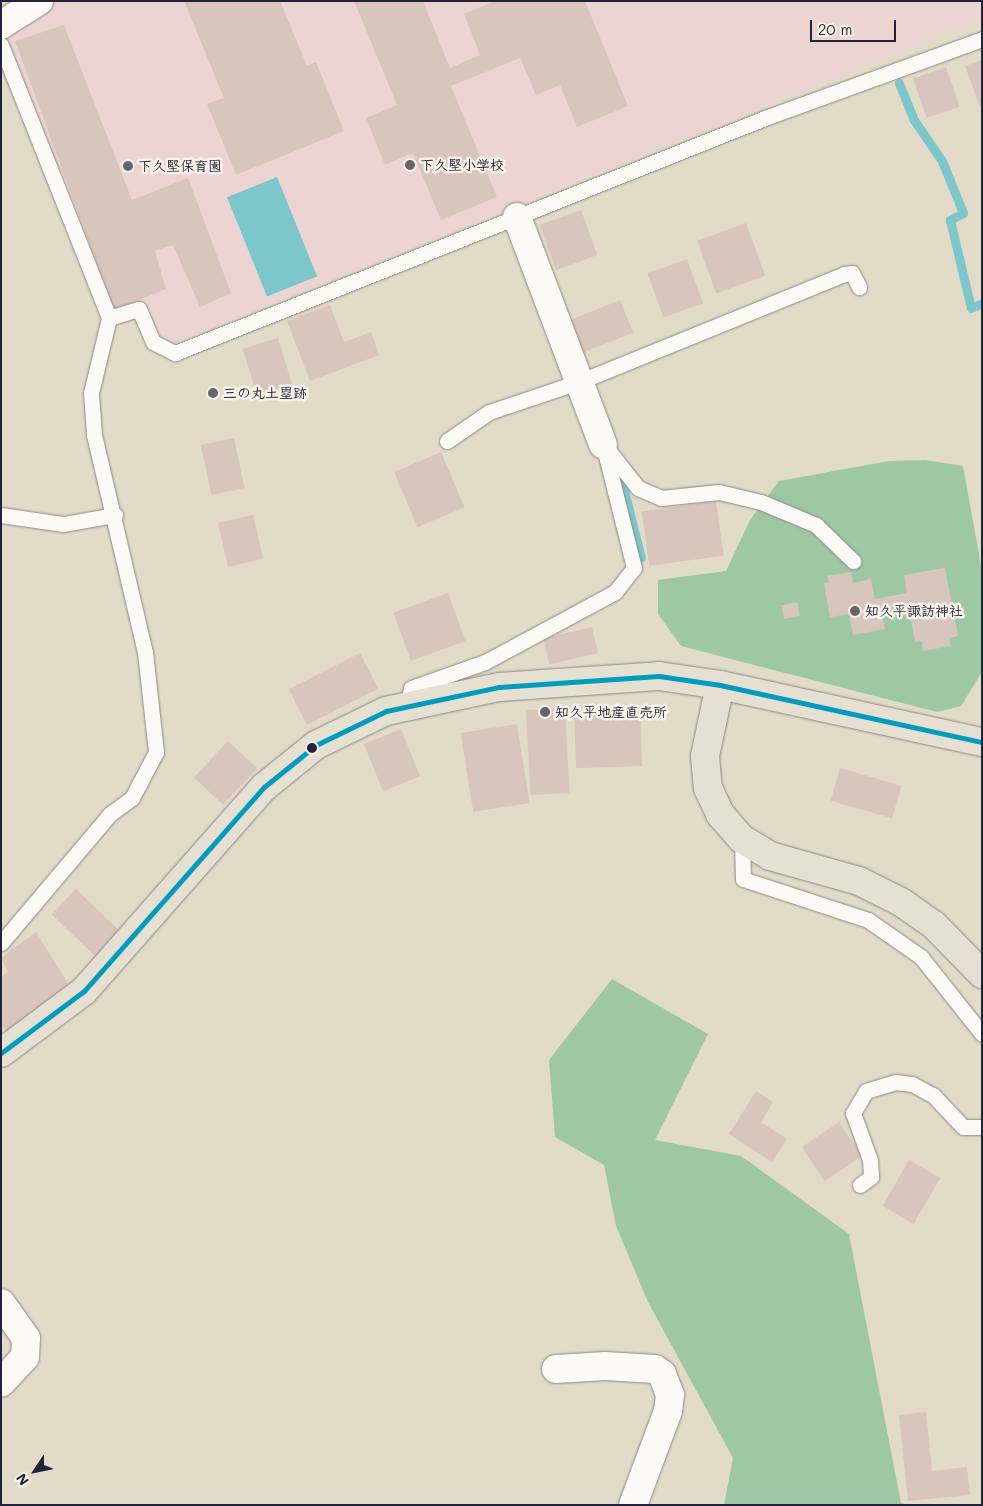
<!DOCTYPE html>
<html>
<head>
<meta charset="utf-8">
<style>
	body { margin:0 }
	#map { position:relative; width:983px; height:1506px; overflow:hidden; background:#e2dbc8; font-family:Mali,"Klee One",sans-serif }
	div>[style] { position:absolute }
	.built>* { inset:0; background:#ecd4d3 }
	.forest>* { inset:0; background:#9ec8a4 }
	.water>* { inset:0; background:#7dc6cc; transform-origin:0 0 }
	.stream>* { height:9px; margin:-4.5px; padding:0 4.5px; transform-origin:4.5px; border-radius:4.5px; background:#7dc6cc }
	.building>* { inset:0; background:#d8c6bc; transform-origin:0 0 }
	.roads { filter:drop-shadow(0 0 1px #8b8882) drop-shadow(0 0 1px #8b8882) }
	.service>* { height:15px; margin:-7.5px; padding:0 7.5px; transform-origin:7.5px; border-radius:7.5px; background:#fbfaf7 }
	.minor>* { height:28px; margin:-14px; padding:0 14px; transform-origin:14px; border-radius:14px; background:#fbfaf7 }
	.primary>* { height:28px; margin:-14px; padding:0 14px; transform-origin:14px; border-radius:14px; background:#e5e0d2 }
	.trunk>* { height:28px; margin:-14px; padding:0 14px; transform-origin:14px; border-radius:14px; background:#e5e0d2 }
	.bus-1>* { height:5px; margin:-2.5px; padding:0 2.5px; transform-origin:2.5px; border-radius:2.5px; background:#039cbf }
	.dots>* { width:14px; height:14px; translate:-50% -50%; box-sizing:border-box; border:2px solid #f7f3e8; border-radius:50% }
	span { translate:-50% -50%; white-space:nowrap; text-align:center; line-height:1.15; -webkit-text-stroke:5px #f7f3e8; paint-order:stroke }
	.poi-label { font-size:14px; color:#22223b; font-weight:700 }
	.left { translate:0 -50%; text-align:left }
	.frame { position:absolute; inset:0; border:2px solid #22223b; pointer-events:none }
	.north { position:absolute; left:10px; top:1446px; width:50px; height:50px; -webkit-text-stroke:4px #f7f3e8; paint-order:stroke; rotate:236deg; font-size:14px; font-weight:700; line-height:20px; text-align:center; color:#22223b }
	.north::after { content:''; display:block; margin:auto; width:18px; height:22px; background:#22223b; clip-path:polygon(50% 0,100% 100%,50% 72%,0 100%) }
	.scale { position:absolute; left:810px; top:20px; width:86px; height:22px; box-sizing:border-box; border:2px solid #22223b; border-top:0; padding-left:6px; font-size:15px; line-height:18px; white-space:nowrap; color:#22223b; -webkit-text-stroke:4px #f7f3e8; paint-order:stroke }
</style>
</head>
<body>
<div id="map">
	<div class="built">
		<i style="clip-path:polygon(60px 1px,982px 1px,982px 19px,174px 344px,160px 338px,147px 300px,114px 310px,2px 32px)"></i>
	</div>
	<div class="forest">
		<i style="clip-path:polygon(925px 460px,963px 466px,982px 571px,982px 672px,961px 706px,937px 712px,681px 646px,658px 614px,658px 580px,726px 571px,750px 520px,779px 481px,889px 461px)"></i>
		<i style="clip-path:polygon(612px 979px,708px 1034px,655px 1140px,741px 1156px,849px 1234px,901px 1503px,908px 1505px,724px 1505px,733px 1458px,648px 1302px,616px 1226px,604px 1165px,555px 1137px,549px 1060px)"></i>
	</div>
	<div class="water">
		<i style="left:277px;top:177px;width:107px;height:54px;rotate:68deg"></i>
	</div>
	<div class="stream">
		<i style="left:899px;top:83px;width:40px;rotate:68deg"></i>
		<i style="left:914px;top:120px;width:50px;rotate:55.7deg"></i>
		<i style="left:942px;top:161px;width:56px;rotate:68deg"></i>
		<i style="left:963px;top:213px;width:15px;rotate:152deg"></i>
		<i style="left:950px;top:220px;width:90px;rotate:76.6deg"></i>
		<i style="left:971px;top:308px;width:12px;rotate:-24deg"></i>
		<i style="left:621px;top:478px;width:82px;rotate:76deg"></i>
	</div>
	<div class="building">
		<i style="clip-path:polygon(184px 1px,280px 1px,307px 66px,316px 62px,344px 131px,236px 175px,207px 104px,224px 98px)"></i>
		<i style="clip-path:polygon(354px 1px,423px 1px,450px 68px,480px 55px,464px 14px,495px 1px,585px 1px,628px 106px,577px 127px,560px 85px,536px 95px,520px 58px,451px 86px,497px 197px,441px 220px,413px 153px,385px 165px,366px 118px,397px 105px)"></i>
		<i style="clip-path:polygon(64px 25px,132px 200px,188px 178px,231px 293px,200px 307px,173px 245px,155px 251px,166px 289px,114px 310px,15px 41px)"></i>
		<i style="clip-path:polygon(982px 60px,982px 106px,980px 107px,965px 66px)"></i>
		<i style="left:946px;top:67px;width:42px;height:35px;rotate:71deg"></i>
		<i style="left:581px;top:210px;width:48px;height:44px;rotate:70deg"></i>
		<i style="left:746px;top:223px;width:56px;height:52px;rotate:70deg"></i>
		<i style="left:687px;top:259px;width:47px;height:42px;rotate:70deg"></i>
		<i style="left:620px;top:300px;width:35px;height:61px;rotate:68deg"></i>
		<i style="clip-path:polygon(330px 305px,344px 342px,371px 332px,379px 355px,310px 381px,287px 321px)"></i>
		<i style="left:278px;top:338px;width:52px;height:37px;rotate:73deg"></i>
		<i style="left:234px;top:438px;width:51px;height:34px;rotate:78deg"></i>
		<i style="left:441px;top:452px;width:60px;height:51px;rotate:67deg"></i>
		<i style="left:716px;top:501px;width:55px;height:75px;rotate:82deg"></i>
		<i style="left:253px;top:515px;width:45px;height:36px;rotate:77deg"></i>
		<i style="clip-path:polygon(945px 568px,958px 636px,949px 638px,951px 646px,923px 651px,922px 641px,915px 642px,908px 604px,881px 609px,885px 629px,853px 635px,849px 614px,830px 617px,824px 583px,829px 582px,827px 576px,851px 572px,853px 583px,871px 579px,875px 599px,907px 593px,904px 575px)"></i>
		<i style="left:448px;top:593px;width:51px;height:58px;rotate:70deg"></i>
		<i style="left:797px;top:602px;width:14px;height:16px;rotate:78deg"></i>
		<i style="left:592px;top:627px;width:27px;height:50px;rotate:77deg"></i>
		<i style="left:360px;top:653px;width:40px;height:80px;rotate:63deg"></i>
		<i style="left:565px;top:708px;width:85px;height:39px;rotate:87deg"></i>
		<i style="left:640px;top:708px;width:58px;height:66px;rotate:88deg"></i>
		<i style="left:517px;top:724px;width:80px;height:57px;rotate:81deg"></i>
		<i style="left:401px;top:729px;width:51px;height:40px;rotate:68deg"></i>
		<i style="left:228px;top:741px;width:40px;height:50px;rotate:43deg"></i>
		<i style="left:840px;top:768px;width:64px;height:34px;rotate:16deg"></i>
		<i style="left:76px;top:889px;width:62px;height:35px;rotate:44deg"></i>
		<i style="clip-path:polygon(36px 932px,69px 985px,6px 1031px,1px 1024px,1px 977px,8px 972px,1px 958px)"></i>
		<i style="clip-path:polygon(756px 1091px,773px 1102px,761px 1122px,787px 1139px,772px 1162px,729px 1134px)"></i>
		<i style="left:839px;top:1122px;width:41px;height:45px;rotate:56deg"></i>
		<i style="left:909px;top:1160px;width:36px;height:53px;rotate:30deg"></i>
		<i style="clip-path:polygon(926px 1412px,932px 1471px,967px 1467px,970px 1495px,908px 1501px,899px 1415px)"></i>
	</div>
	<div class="roads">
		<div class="service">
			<i style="left:1px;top:45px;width:294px;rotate:68.4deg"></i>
			<i style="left:109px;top:318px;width:77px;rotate:103.5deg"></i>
			<i style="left:91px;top:393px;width:42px;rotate:85.9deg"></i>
			<i style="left:94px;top:435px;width:223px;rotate:76.8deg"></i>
			<i style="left:145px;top:652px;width:101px;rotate:83.7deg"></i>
			<i style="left:156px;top:752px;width:52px;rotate:117.6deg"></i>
			<i style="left:132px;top:798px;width:27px;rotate:144deg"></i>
			<i style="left:110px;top:814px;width:169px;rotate:130.2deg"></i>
			<i style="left:109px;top:318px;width:31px;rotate:-17deg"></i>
			<i style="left:139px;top:309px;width:36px;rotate:67deg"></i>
			<i style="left:153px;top:342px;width:25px;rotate:27deg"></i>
			<i style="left:175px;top:353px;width:635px;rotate:-21.72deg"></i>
			<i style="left:765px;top:118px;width:231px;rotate:-20deg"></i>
			<i style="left:447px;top:441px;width:51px;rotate:-34.6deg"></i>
			<i style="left:489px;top:412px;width:97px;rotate:-18.6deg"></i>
			<i style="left:581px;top:381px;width:284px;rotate:-22.1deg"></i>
			<i style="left:844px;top:274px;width:8px;rotate:-7deg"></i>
			<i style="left:852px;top:273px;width:16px;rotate:63deg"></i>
			<i style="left:608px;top:450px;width:48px;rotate:51.7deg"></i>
			<i style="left:638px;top:488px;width:25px;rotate:23deg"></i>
			<i style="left:661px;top:498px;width:58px;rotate:-5.9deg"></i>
			<i style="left:719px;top:492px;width:43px;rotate:13.4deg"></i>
			<i style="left:761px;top:502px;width:60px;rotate:22.7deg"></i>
			<i style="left:816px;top:525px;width:52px;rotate:44.2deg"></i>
			<i style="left:1px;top:515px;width:63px;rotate:8.3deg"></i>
			<i style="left:63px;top:524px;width:53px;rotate:-9.8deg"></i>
			<i style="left:407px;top:706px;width:18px;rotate:-77deg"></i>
			<i style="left:411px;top:688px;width:78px;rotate:-19.4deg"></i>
			<i style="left:485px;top:662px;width:148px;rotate:-28.3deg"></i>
			<i style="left:615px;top:592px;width:31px;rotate:-52deg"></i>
			<i style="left:634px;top:568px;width:128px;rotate:-104deg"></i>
			<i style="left:742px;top:839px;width:40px;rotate:88.6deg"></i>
			<i style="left:743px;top:879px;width:132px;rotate:18.2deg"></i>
			<i style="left:868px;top:920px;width:65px;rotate:34.9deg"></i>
			<i style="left:921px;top:957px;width:98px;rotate:51.6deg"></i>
			<i style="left:860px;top:1185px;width:14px;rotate:-36deg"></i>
			<i style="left:871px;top:1177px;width:17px;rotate:-93deg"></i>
			<i style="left:870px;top:1160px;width:50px;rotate:-109.9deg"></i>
			<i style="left:853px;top:1113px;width:26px;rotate:-59deg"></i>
			<i style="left:866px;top:1091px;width:30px;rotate:-17deg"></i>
			<i style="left:895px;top:1082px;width:17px;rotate:7deg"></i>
			<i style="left:912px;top:1084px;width:24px;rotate:28deg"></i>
			<i style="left:933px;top:1095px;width:44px;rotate:46.8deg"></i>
			<i style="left:963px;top:1127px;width:19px"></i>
		</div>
		<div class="minor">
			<i style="left:1px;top:25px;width:45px;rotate:-32.3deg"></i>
			<i style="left:517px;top:217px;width:243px;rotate:69.3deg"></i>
			<i style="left:1px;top:1303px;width:43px;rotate:54.5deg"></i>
			<i style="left:26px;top:1338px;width:19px;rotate:93deg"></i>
			<i style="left:25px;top:1357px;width:35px;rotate:133deg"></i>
			<i style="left:556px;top:1369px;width:49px;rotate:-3.5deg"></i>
			<i style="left:605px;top:1366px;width:50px;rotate:3.4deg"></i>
			<i style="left:655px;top:1369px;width:9px;rotate:36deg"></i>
			<i style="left:662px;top:1374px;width:22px;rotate:69deg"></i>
			<i style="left:670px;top:1395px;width:16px;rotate:97deg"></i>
			<i style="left:668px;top:1411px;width:100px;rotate:110.4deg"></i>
		</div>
		<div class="primary">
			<i style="left:720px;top:685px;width:73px;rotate:101.9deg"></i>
			<i style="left:705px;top:756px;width:32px;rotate:85deg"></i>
			<i style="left:708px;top:788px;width:29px;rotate:65deg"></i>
			<i style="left:720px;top:814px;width:33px;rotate:49deg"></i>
			<i style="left:742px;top:839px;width:33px;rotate:31deg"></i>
			<i style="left:770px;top:856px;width:92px;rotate:15.7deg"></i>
			<i style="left:859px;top:881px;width:47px;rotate:26.6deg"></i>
			<i style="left:901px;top:902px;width:40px;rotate:34.9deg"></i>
			<i style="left:934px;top:925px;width:69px;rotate:45.6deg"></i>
		</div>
		<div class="trunk">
			<i style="left:1px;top:1053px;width:104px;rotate:-36.8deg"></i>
			<i style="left:84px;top:991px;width:272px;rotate:-48.6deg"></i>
			<i style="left:264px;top:787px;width:67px;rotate:-38.9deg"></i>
			<i style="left:316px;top:745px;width:78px;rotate:-25.9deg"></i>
			<i style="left:386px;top:711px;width:116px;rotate:-12deg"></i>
			<i style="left:499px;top:687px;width:160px;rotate:-3.9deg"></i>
			<i style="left:659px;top:676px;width:62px;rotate:8.4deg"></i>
			<i style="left:720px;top:685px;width:268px;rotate:12.3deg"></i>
		</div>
	</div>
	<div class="bus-1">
		<i style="left:1px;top:1053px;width:104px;rotate:-36.8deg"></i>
		<i style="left:84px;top:991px;width:272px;rotate:-48.6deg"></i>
		<i style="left:264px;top:787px;width:67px;rotate:-38.9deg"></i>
		<i style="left:316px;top:745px;width:78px;rotate:-25.9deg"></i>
		<i style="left:386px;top:711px;width:116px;rotate:-12deg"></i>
		<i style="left:499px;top:687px;width:160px;rotate:-3.9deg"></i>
		<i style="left:659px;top:676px;width:62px;rotate:8.4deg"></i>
		<i style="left:720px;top:685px;width:268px;rotate:12.3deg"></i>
	</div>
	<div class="dots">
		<i style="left:410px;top:165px;background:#65636c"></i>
		<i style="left:128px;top:166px;background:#65636c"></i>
		<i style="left:213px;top:393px;background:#65636c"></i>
		<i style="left:855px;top:611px;background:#65636c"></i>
		<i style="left:545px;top:712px;background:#65636c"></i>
		<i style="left:312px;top:748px;background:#22223b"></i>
	</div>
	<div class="poi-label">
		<span class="left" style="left:420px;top:165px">下久堅小学校</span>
		<span class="left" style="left:138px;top:166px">下久堅保育園</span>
		<span class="left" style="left:223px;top:393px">三の丸土塁跡</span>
		<span class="left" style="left:865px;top:611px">知久平諏訪神社</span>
		<span class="left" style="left:555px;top:712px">知久平地産直売所</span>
	</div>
	<div class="frame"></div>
	<div class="north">N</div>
	<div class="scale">20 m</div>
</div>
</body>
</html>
